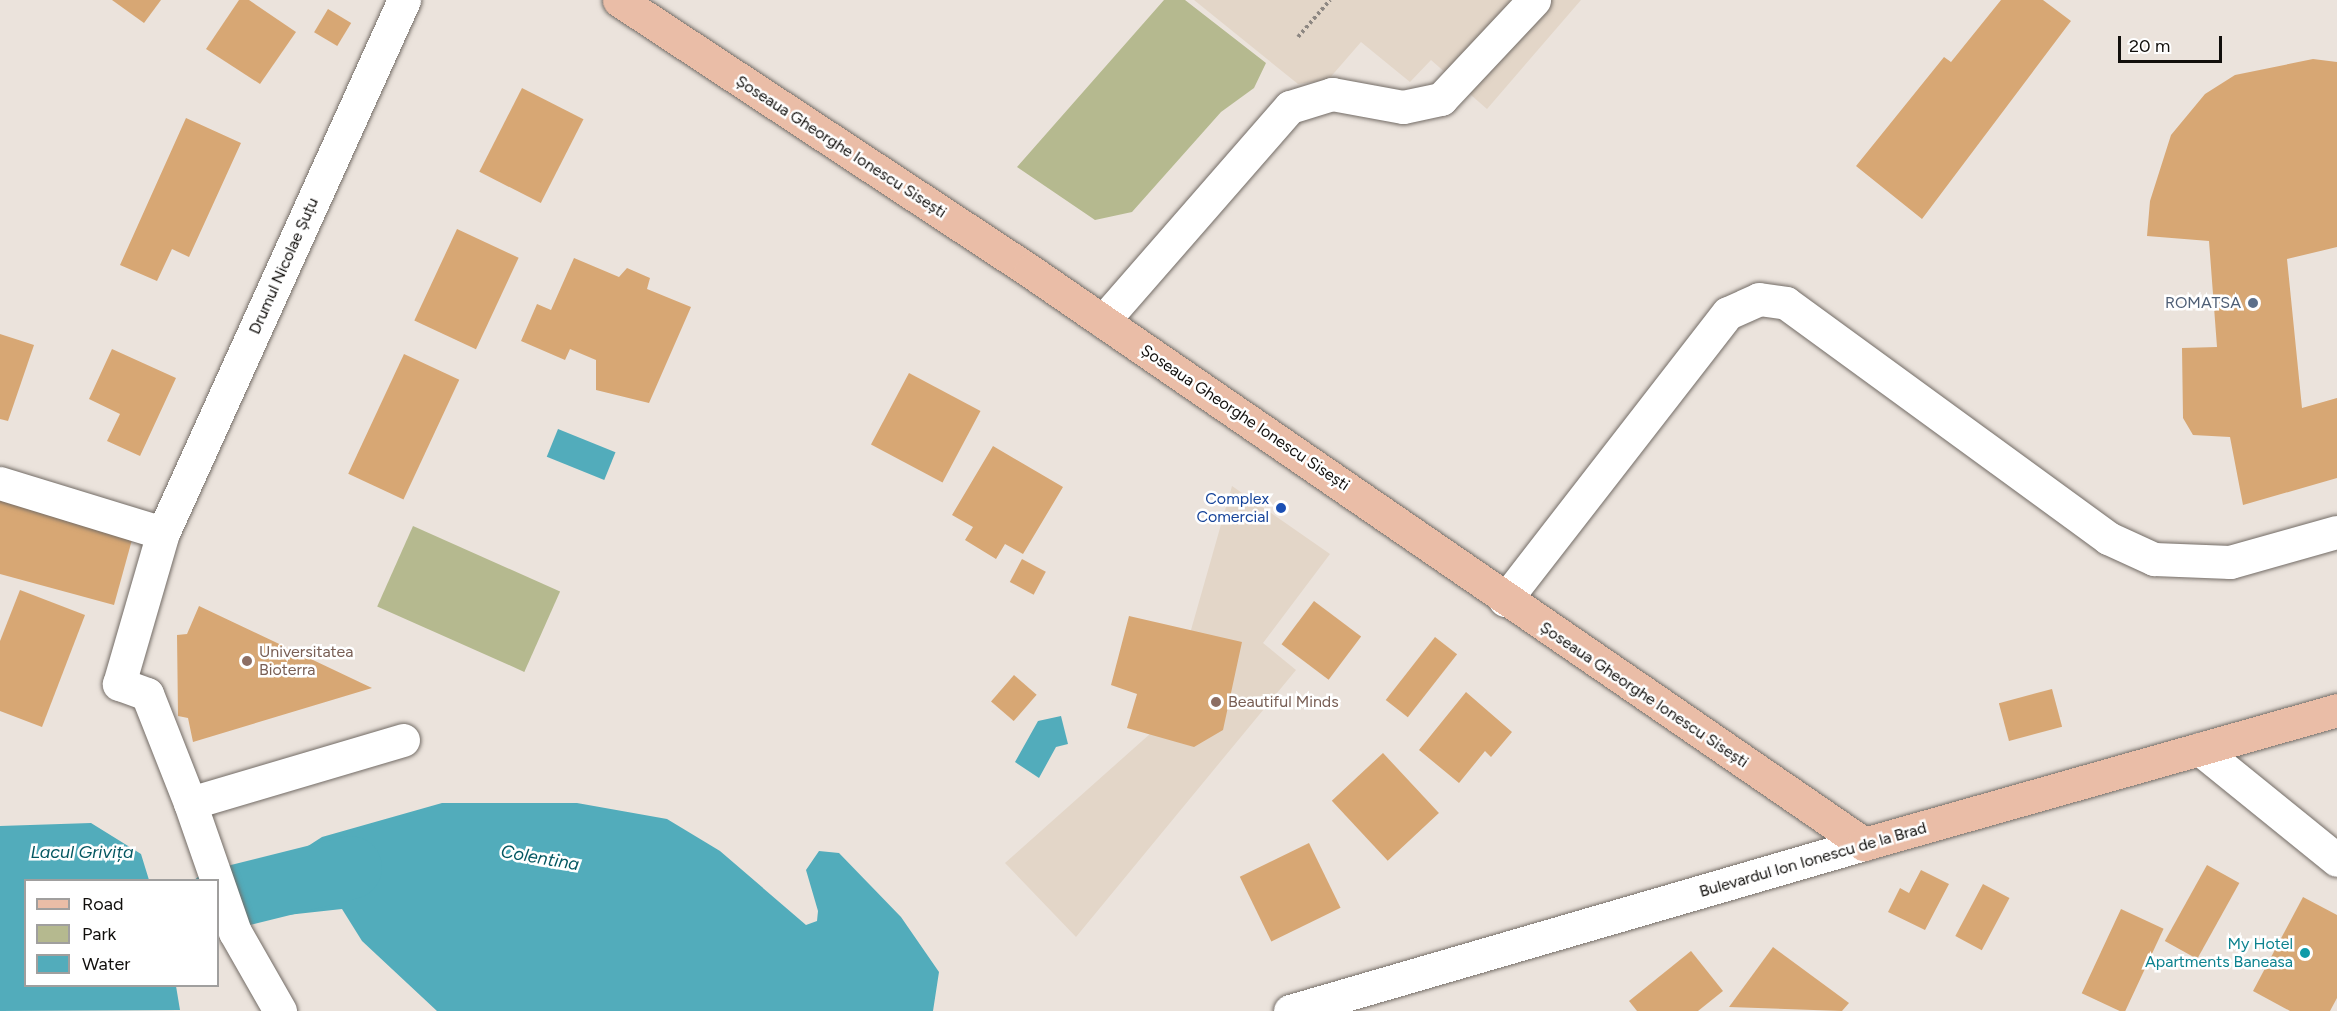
<!DOCTYPE html>
<html>
<head>
<meta charset="utf-8">
<style>
	body { margin:0 }
	#map { position:relative; width:2337px; height:1011px; overflow:hidden; background:#ebe3dc; font-family:Figtree,sans-serif }
	div>[style] { position:absolute }
	.built>* { inset:0; background:#e3d6c8 }
	.green>* { inset:0; background:#b5b98f; transform-origin:0 0 }
	.water>* { inset:0; background:#52acbb; transform-origin:0 0 }
	.river>* { height:63px; margin:-31.5px; padding:0 31.5px; transform-origin:31.5px; border-radius:31.5px; background:#52acbb }
	.building>* { inset:0; background:#d7a774; transform-origin:0 0 }
	.path>* { height:4px; margin-top:-2px; transform-origin:0; background:repeating-linear-gradient(90deg,#8d8782 0 3px,transparent 0 6px) }
	.roads { filter:drop-shadow(0 0 2px #736c66) drop-shadow(0 0 2px #736c66) }
	.minor>* { height:33px; margin:-16.5px; padding:0 16.5px; transform-origin:16.5px; border-radius:16.5px; background:#fff }
	.major>* { height:33px; margin:-16.5px; padding:0 16.5px; transform-origin:16.5px; border-radius:16.5px; background:#eabda7 }
	.dots>* { width:16px; height:16px; translate:-50% -50%; box-sizing:border-box; border:3px solid #fff; border-radius:50% }
	span { translate:-50% -50%; white-space:nowrap; text-align:center; line-height:1.15; -webkit-text-stroke:5px #fff; paint-order:stroke }
	.street-label { font-size:16px; color:#110f0c }
	.service-label { font-size:16px; color:#4e5e75 }
	.right { translate:-100% -50%; text-align:right }
	.transit-label { font-size:16px; color:#164399 }
	.education-label { font-size:16px; color:#785e54 }
	.left { translate:0 -50%; text-align:left }
	.culture-label { font-size:16px; color:#0d838f }
	.water-label { font-size:18px; color:#045761; font-style:italic }
	.legend { position:absolute; left:24px; top:879px; width:195px; height:108px; box-sizing:border-box; background:#fff; border:2px solid #a09f9e; margin:0; padding:8px 10px; list-style:none; font-size:18px; color:#110f0c }
	.legend li { display:flex; align-items:center; gap:12px; height:30px }
	.legend b { width:30px; border:2px solid #a09f9e }
	.scale { position:absolute; left:2118px; top:36px; width:104px; height:27px; box-sizing:border-box; border:3px solid #110f0c; border-top:0; padding-left:8px; font-size:18px; line-height:21px; white-space:nowrap; color:#110f0c; -webkit-text-stroke:4px #fff; paint-order:stroke }
</style>
</head>
<body>
<div id="map">
	<div class="built">
		<i style="clip-path:polygon(1194px 0,1581px 0,1487px 109px,1431px 60px,1410px 82px,1361px 42px,1328px 80px,1298px 84px)"></i>
		<i style="clip-path:polygon(1232px 486px,1330px 554px,1263px 643px,1296px 670px,1076px 937px,1005px 863px,1151px 733px,1191px 630px)"></i>
	</div>
	<div class="green">
		<i style="clip-path:polygon(1164px 0,1185px 0,1266px 63px,1254px 88px,1221px 112px,1132px 212px,1095px 220px,1017px 167px)"></i>
		<i style="left:413px;top:526px;width:161px;height:88px;rotate:24deg"></i>
	</div>
	<div class="water">
		<i style="left:558px;top:429px;width:62px;height:30px;rotate:22deg"></i>
		<i style="clip-path:polygon(1061px 716px,1068px 744px,1056px 747px,1039px 778px,1015px 762px,1038px 721px)"></i>
		<i style="clip-path:polygon(442px 803px,577px 803px,667px 819px,720px 851px,806px 925px,817px 921px,818px 911px,806px 870px,819px 851px,839px 853px,901px 917px,939px 972px,933px 1011px,437px 1011px,362px 941px,342px 909px,269px 917px,263px 875px,322px 837px)"></i>
		<i style="clip-path:polygon(91px 823px,141px 854px,149px 880px,26px 880px,26px 986px,176px 986px,180px 1010px,0 1011px,0 826px)"></i>
	</div>
	<div class="river">
		<i style="left:218px;top:900px;width:136px;rotate:-14deg"></i>
	</div>
	<div class="building">
		<i style="clip-path:polygon(112px 0,161px 0,144px 23px)"></i>
		<i style="clip-path:polygon(239px 0,249px 0,296px 32px,260px 84px,206px 49px)"></i>
		<i style="clip-path:polygon(2001px 0,2043px 0,2071px 21px,1922px 219px,1856px 166px,1944px 57px,1951px 62px)"></i>
		<i style="left:328px;top:9px;width:27px;height:27px;rotate:31deg"></i>
		<i style="clip-path:polygon(2313px 59px,2337px 62px,2337px 247px,2287px 259px,2302px 408px,2337px 398px,2337px 478px,2243px 505px,2230px 437px,2193px 435px,2183px 418px,2182px 348px,2217px 347px,2209px 241px,2147px 236px,2150px 201px,2171px 135px,2205px 94px,2235px 75px)"></i>
		<i style="left:522px;top:88px;width:69px;height:94px;rotate:27deg"></i>
		<i style="clip-path:polygon(186px 118px,241px 143px,189px 257px,172px 249px,157px 281px,120px 265px)"></i>
		<i style="left:457px;top:229px;width:68px;height:101px;rotate:25deg"></i>
		<i style="clip-path:polygon(574px 258px,619px 277px,627px 268px,650px 278px,647px 289px,691px 307px,649px 403px,596px 390px,596px 360px,570px 349px,565px 360px,521px 341px,537px 304px,551px 310px)"></i>
		<i style="clip-path:polygon(0 334px,34px 345px,8px 421px,0 419px)"></i>
		<i style="clip-path:polygon(112px 349px,176px 378px,140px 456px,107px 441px,120px 414px,89px 399px)"></i>
		<i style="left:404px;top:354px;width:61px;height:132px;rotate:25deg"></i>
		<i style="left:909px;top:373px;width:81px;height:81px;rotate:28deg"></i>
		<i style="clip-path:polygon(993px 446px,1063px 487px,1023px 554px,1005px 544px,996px 559px,965px 540px,973px 527px,952px 515px)"></i>
		<i style="clip-path:polygon(0 500px,133px 536px,114px 605px,0 574px)"></i>
		<i style="left:1022px;top:559px;width:27px;height:26px;rotate:28deg"></i>
		<i style="clip-path:polygon(20px 590px,85px 615px,42px 727px,0 711px,0 641px)"></i>
		<i style="left:1314px;top:601px;width:59px;height:54px;rotate:37deg"></i>
		<i style="clip-path:polygon(199px 606px,372px 688px,193px 742px,188px 718px,178px 716px,177px 635px,187px 634px)"></i>
		<i style="clip-path:polygon(1129px 616px,1242px 642px,1223px 730px,1194px 747px,1127px 728px,1137px 694px,1111px 685px)"></i>
		<i style="left:1435px;top:637px;width:28px;height:80px;rotate:38deg"></i>
		<i style="left:1014px;top:675px;width:30px;height:35px;rotate:41deg"></i>
		<i style="left:2052px;top:689px;width:39px;height:55px;rotate:75deg"></i>
		<i style="clip-path:polygon(1466px 692px,1512px 732px,1491px 757px,1485px 751px,1459px 783px,1419px 750px)"></i>
		<i style="left:1383px;top:753px;width:82px;height:70px;rotate:47deg"></i>
		<i style="left:1309px;top:843px;width:72px;height:77px;rotate:64deg"></i>
		<i style="left:2207px;top:865px;width:37px;height:87px;rotate:29deg"></i>
		<i style="clip-path:polygon(1921px 870px,1949px 884px,1925px 930px,1888px 912px,1900px 888px,1909px 893px)"></i>
		<i style="left:1983px;top:884px;width:30px;height:59px;rotate:28deg"></i>
		<i style="clip-path:polygon(2303px 897px,2337px 915px,2337px 998px,2330px 1011px,2290px 1011px,2253px 991px)"></i>
		<i style="left:2121px;top:909px;width:47px;height:93px;rotate:25deg"></i>
		<i style="clip-path:polygon(1773px 947px,1849px 1003px,1842px 1011px,1729px 1007px)"></i>
		<i style="clip-path:polygon(1691px 951px,1723px 991px,1698px 1011px,1637px 1011px,1629px 1001px)"></i>
	</div>
	<div class="path">
		<i style="left:1298px;top:37px;width:49px;rotate:-49.1deg"></i>
	</div>
	<div class="roads">
		<div class="minor">
			<i style="left:1103px;top:321px;width:284px;rotate:-48.9deg"></i>
			<i style="left:1290px;top:107px;width:44px;rotate:-17.2deg"></i>
			<i style="left:1332px;top:94px;width:72px;rotate:10.4deg"></i>
			<i style="left:1403px;top:107px;width:39px;rotate:-12deg"></i>
			<i style="left:1441px;top:99px;width:136px;rotate:-46.8deg"></i>
			<i style="left:0;top:483px;width:170px;rotate:17.1deg"></i>
			<i style="left:1505px;top:600px;width:363px;rotate:-52.2deg"></i>
			<i style="left:1728px;top:313px;width:34px;rotate:-24deg"></i>
			<i style="left:1759px;top:299px;width:27px;rotate:8deg"></i>
			<i style="left:1786px;top:303px;width:399px;rotate:36.1deg"></i>
			<i style="left:2108px;top:538px;width:51px;rotate:24.5deg"></i>
			<i style="left:2154px;top:559px;width:76px;rotate:2.3deg"></i>
			<i style="left:2230px;top:562px;width:111px;rotate:-15.7deg"></i>
			<i style="left:403px;top:740px;width:222px;rotate:163.5deg"></i>
			<i style="left:190px;top:803px;width:117px;rotate:-111.5deg"></i>
			<i style="left:147px;top:694px;width:30px;rotate:-160deg"></i>
			<i style="left:119px;top:684px;width:157px;rotate:-73.8deg"></i>
			<i style="left:163px;top:533px;width:585px;rotate:-65.67deg"></i>
			<i style="left:2200px;top:749px;width:176px;rotate:39deg"></i>
			<i style="left:190px;top:803px;width:137px;rotate:70.8deg"></i>
			<i style="left:235px;top:932px;width:91px;rotate:60.3deg"></i>
			<i style="left:1290px;top:1011px;width:598px;rotate:-16.22deg"></i>
		</div>
		<div class="major">
			<i style="left:619px;top:0;width:492px;rotate:33.4deg"></i>
			<i style="left:1030px;top:271px;width:1012px;rotate:34.49deg"></i>
			<i style="left:1864px;top:844px;width:492px;rotate:-15.8deg"></i>
		</div>
	</div>
	<div class="dots">
		<i style="left:2253px;top:303px;background:#5c6f8a"></i>
		<i style="left:1281px;top:508px;background:#1a4fb4"></i>
		<i style="left:247px;top:661px;background:#8d6e63"></i>
		<i style="left:1216px;top:702px;background:#8d6e63"></i>
		<i style="left:2305px;top:953px;background:#0f9aa8"></i>
	</div>
	<div class="street-label">
		<span style="left:841px;top:147px;rotate:33deg">Șoseaua Gheorghe Ionescu Sisești</span>
		<span style="left:284px;top:266px;rotate:-66deg">Drumul Nicolae Șuțu</span>
		<span style="left:1245px;top:418px;rotate:34deg">Șoseaua Gheorghe Ionescu Sisești</span>
		<span style="left:1644px;top:695px;rotate:34deg">Șoseaua Gheorghe Ionescu Sisești</span>
		<span style="left:1813px;top:860px;rotate:-16deg">Bulevardul Ion Ionescu de la Brad</span>
	</div>
	<div class="service-label">
		<span class="right" style="left:2241px;top:303px">ROMATSA</span>
	</div>
	<div class="transit-label">
		<span class="right" style="left:1269px;top:508px">Complex<br>Comercial</span>
	</div>
	<div class="education-label">
		<span class="left" style="left:259px;top:661px">Universitatea<br>Bioterra</span>
		<span class="left" style="left:1228px;top:702px">Beautiful Minds</span>
	</div>
	<div class="culture-label">
		<span class="right" style="left:2293px;top:953px">My Hotel<br>Apartments Baneasa</span>
	</div>
	<div class="water-label">
		<span style="left:82px;top:852px">Lacul Grivița</span>
		<span style="left:540px;top:858px;rotate:10deg">Colentina</span>
	</div>
	<ul class="legend">
	<li><b style="height:8px;background:#eabda7"></b>Road</li>
	<li><b style="height:16px;background:#b5b98f"></b>Park</li>
	<li><b style="height:16px;background:#52acbb"></b>Water</li>
	</ul>
	<div class="scale">20 m</div>
</div>
</body>
</html>
